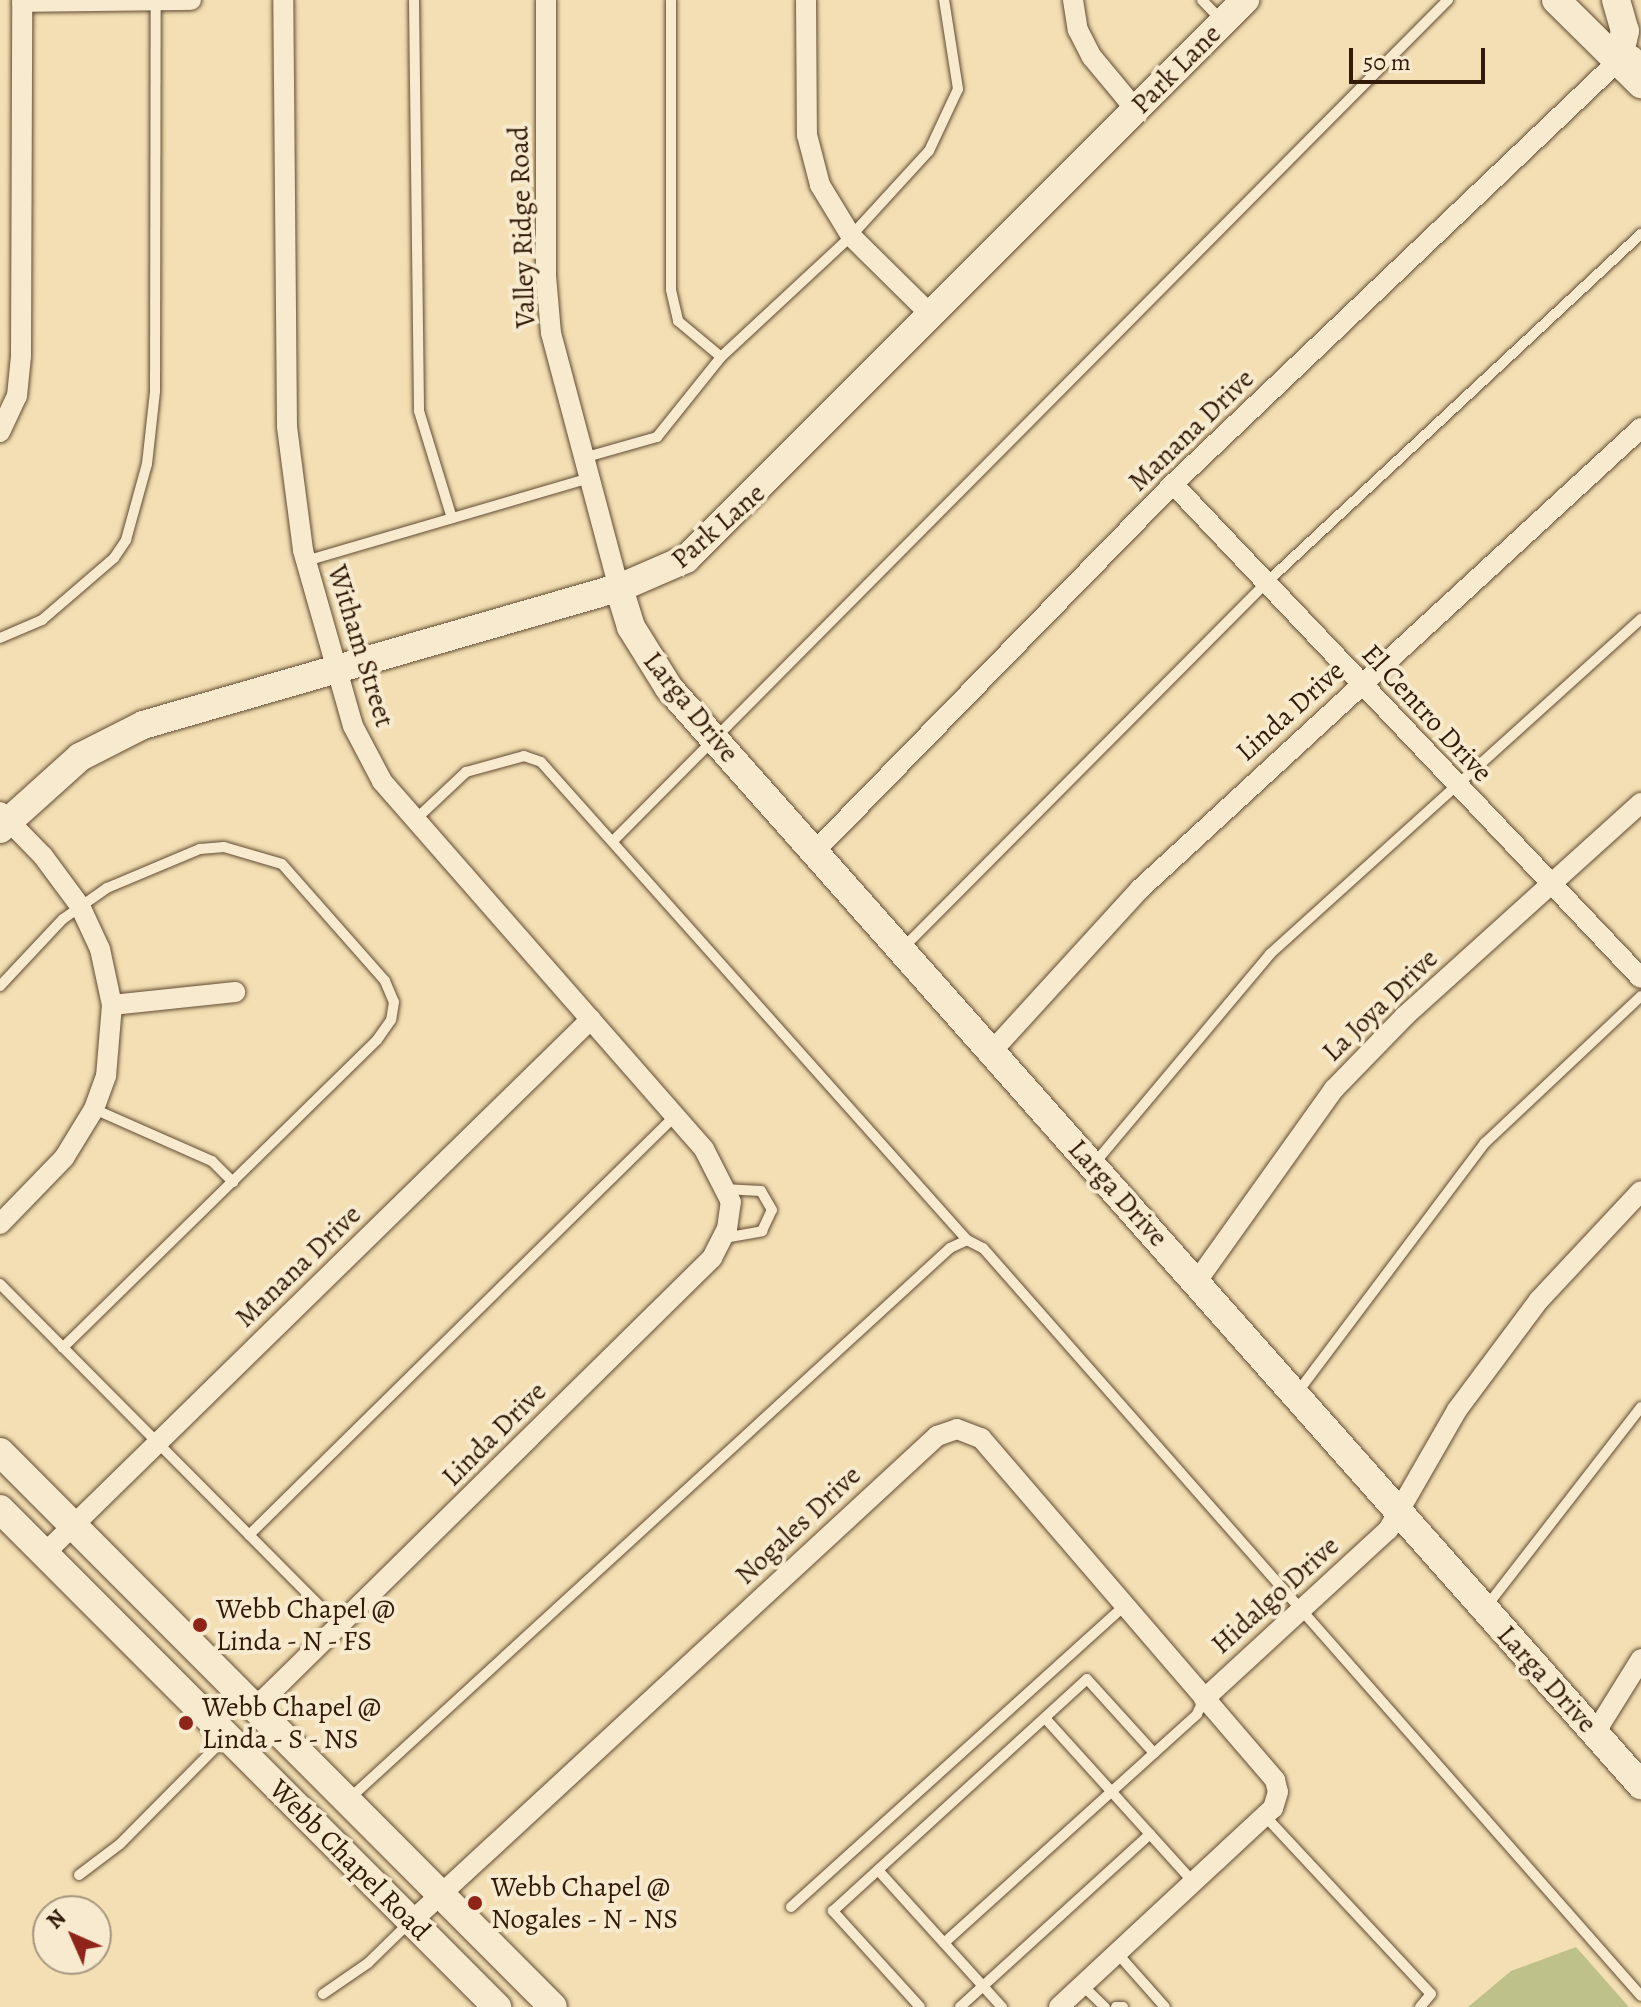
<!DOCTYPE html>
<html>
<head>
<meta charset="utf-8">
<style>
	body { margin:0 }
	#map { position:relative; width:1641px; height:2007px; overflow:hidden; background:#f3dfb3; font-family:Alegreya,serif }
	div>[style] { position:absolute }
	.green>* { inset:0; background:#bfc18a }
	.roads { filter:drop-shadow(0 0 2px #624b33) drop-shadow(0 0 2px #624b33) }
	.lane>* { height:10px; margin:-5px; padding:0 5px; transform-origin:5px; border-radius:5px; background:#f7eace }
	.street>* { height:20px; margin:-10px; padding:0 10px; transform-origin:10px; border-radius:10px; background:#f7eace }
	.secondary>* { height:28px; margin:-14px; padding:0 14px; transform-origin:14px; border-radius:14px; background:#f7eace }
	.dots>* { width:22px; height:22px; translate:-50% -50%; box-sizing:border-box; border:4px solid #f7eace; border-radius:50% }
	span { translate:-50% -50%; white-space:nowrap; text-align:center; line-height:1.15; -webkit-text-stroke:8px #f7eace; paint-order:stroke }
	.street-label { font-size:28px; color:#321a08 }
	.poi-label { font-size:28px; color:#321a08 }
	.left { translate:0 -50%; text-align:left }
	.north { position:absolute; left:32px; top:1895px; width:80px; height:80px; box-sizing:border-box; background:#f7eace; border:2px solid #a8977f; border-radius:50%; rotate:315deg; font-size:22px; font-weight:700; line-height:32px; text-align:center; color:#321a08 }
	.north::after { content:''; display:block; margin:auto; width:28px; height:36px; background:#8f2418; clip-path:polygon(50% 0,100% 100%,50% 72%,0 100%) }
	.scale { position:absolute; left:1349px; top:48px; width:136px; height:36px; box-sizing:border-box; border:4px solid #321a08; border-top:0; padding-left:10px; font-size:24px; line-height:28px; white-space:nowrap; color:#321a08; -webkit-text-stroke:6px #f7eace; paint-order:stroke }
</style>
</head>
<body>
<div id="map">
	<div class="green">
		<i style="clip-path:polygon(1576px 1947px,1629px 2007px,1468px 2007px,1511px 1971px)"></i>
	</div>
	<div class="roads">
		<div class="lane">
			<i style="left:414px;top:0;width:411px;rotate:89.3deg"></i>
			<i style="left:419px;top:411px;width:112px;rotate:72.9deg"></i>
			<i style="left:671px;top:0;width:290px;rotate:90deg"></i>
			<i style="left:671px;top:290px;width:32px;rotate:77deg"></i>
			<i style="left:678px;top:321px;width:56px;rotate:39.9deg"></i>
			<i style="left:721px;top:357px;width:178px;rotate:-42.9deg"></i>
			<i style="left:851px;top:236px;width:115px;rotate:-47.5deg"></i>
			<i style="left:929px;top:151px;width:68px;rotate:-64.9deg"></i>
			<i style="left:958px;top:89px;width:90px;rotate:-98.9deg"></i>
			<i style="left:1202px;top:0;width:30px;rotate:46deg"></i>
			<i style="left:583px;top:458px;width:77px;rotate:-15.8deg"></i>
			<i style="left:657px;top:437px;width:102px;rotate:-51.3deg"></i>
			<i style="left:306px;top:561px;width:295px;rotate:-16.3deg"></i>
			<i style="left:0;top:638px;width:46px;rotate:-23.2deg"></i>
			<i style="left:42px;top:620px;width:95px;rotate:-40.7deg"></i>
			<i style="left:114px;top:558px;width:22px;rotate:-56deg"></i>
			<i style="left:126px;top:540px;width:79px;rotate:-74.6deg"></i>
			<i style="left:147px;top:464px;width:73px;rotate:-83.7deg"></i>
			<i style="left:155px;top:391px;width:391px;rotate:-89.9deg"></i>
			<i style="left:416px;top:819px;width:69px;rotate:-43.2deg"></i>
			<i style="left:466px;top:772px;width:60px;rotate:-15.4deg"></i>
			<i style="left:524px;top:756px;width:18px;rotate:19deg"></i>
			<i style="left:541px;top:762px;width:640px;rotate:48.29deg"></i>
			<i style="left:614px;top:840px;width:1184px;rotate:-45.21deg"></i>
			<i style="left:904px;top:947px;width:515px;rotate:-45.16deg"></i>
			<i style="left:1267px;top:582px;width:511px;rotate:-42.94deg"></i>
			<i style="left:0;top:986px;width:92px;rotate:-46.8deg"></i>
			<i style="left:63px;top:919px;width:54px;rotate:-35.2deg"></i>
			<i style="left:107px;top:888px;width:101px;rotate:-22.8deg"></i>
			<i style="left:200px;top:849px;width:24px;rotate:-5deg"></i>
			<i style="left:224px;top:847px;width:60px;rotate:16.3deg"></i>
			<i style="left:282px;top:864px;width:156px;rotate:48.6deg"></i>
			<i style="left:385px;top:981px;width:23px;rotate:67deg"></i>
			<i style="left:394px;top:1002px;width:18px;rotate:99deg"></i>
			<i style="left:391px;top:1020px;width:24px;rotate:125deg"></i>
			<i style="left:377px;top:1040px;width:440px;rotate:135.6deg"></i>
			<i style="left:94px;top:1109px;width:129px;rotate:23.8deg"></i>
			<i style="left:212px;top:1161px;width:30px;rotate:45deg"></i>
			<i style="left:1094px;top:1164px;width:274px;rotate:-50deg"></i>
			<i style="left:1270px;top:954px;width:500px;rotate:-42.1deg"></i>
			<i style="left:724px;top:1238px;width:39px;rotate:-10deg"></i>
			<i style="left:762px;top:1231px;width:23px;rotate:-65deg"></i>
			<i style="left:772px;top:1210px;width:22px;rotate:-120deg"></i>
			<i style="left:761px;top:1191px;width:33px;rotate:-177deg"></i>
			<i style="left:0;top:1284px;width:482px;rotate:45.2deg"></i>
			<i style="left:1297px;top:1393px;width:313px;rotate:-53.1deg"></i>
			<i style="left:1485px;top:1143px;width:214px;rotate:-43.3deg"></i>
			<i style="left:249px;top:1535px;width:598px;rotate:-44.53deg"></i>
			<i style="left:1486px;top:1607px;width:253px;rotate:-52.2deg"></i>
			<i style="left:1045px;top:1718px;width:221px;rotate:47.9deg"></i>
			<i style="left:349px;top:1799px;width:815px;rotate:-42.51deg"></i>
			<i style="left:950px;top:1248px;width:19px;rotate:-25deg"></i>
			<i style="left:967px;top:1240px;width:18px;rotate:27deg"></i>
			<i style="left:983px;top:1248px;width:996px;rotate:48.66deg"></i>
			<i style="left:1265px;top:1816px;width:243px;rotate:47deg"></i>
			<i style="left:1431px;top:1994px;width:17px;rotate:130deg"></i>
			<i style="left:878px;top:1870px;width:185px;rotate:47.9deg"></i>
			<i style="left:79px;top:1875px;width:51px;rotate:-37.1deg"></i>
			<i style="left:120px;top:1844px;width:151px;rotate:-45.3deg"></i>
			<i style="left:791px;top:1907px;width:449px;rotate:-42.1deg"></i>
			<i style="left:944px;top:1943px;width:341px;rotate:-42.1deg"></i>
			<i style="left:1197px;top:1714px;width:17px;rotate:-65deg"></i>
			<i style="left:1117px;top:1953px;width:72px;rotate:48.4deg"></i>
			<i style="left:1082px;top:1985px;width:32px;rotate:44deg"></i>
			<i style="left:323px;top:1994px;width:55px;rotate:-34.6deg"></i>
			<i style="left:368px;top:1963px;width:59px;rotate:-44.3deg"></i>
			<i style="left:920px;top:2007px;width:130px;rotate:-132.2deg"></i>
			<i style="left:833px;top:1911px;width:344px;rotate:-42.4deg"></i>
			<i style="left:1087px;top:1679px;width:100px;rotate:47.8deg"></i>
			<i style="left:960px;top:2007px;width:257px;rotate:-42.3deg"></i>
			<i style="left:1116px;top:2007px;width:7px"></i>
		</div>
		<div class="street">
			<i style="left:546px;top:0;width:276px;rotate:90deg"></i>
			<i style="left:546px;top:276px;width:57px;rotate:85deg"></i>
			<i style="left:551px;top:333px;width:264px;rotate:75.1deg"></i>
			<i style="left:806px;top:0;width:135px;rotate:89.6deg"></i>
			<i style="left:807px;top:135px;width:52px;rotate:75.4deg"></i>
			<i style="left:820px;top:185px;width:60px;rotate:58.7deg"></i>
			<i style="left:851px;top:236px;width:114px;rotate:44.6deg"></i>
			<i style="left:1073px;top:0;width:30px;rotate:81deg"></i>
			<i style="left:1078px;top:30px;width:30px;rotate:63deg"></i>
			<i style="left:1092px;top:57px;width:69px;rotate:50.3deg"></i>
			<i style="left:22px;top:2px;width:169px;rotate:-0.7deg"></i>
			<i style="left:0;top:432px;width:40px;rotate:-65deg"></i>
			<i style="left:17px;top:396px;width:40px;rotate:-84.3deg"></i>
			<i style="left:21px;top:356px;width:356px;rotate:-89.8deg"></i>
			<i style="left:1173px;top:484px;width:680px;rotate:46.55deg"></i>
			<i style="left:0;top:812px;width:62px;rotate:45.7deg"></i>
			<i style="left:43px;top:856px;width:62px;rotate:53.5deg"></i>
			<i style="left:80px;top:906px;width:47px;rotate:65.1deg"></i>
			<i style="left:100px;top:949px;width:57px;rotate:77.9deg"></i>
			<i style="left:112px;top:1005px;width:71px;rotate:94.8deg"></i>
			<i style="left:106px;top:1076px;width:35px;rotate:110deg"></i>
			<i style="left:94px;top:1109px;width:57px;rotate:121.5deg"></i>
			<i style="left:64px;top:1158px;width:92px;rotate:134.1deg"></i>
			<i style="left:815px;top:851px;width:513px;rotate:-45.71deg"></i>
			<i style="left:1173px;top:484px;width:614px;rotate:-43.55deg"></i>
			<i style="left:112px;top:1005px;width:124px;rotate:-6deg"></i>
			<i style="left:992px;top:1051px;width:219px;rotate:-47.6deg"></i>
			<i style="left:1140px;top:889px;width:681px;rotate:-42.62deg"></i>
			<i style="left:1197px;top:1281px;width:236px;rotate:-54.5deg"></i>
			<i style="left:1334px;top:1089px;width:102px;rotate:-45.8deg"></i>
			<i style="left:1405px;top:1016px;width:318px;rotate:-42.1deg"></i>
			<i style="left:44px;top:1554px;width:765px;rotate:-44.36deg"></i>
			<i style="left:1204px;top:1699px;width:250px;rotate:-42.6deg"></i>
			<i style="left:1388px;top:1530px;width:138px;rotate:-60.1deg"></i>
			<i style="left:1457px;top:1410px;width:137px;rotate:-53.3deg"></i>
			<i style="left:1539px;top:1300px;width:149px;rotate:-46.9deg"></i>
			<i style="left:254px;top:1709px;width:643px;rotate:-44.56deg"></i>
			<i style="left:712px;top:1258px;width:33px;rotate:-63deg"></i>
			<i style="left:727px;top:1229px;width:27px;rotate:-82deg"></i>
			<i style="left:731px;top:1202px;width:59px;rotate:-117deg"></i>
			<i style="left:704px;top:1149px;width:489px;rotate:-131.2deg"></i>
			<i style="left:382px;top:781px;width:62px;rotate:-117.8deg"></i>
			<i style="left:353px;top:726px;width:183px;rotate:-105.9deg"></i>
			<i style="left:303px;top:550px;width:125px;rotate:-97.4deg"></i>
			<i style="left:287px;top:426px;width:426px;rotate:-90.5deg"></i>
			<i style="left:1595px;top:1733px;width:87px;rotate:-58.1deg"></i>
			<i style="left:412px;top:1921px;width:715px;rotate:-42.73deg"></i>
			<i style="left:937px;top:1436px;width:21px;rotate:-19deg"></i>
			<i style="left:957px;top:1429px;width:26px;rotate:21deg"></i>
			<i style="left:981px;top:1438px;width:451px;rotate:49.3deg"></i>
			<i style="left:1275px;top:1780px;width:12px;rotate:76deg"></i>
			<i style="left:1278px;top:1792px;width:17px;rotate:107deg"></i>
			<i style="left:1273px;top:1808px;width:292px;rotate:137.1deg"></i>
		</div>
		<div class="secondary">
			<i style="left:1556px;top:0;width:120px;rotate:44.7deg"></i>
			<i style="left:1616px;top:0;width:32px;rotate:74deg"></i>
			<i style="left:1625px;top:31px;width:31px;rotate:103deg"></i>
			<i style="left:1618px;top:61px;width:12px;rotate:-9deg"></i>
			<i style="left:619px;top:588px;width:41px;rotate:72.9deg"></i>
			<i style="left:631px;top:627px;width:72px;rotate:58.1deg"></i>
			<i style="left:669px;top:688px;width:1466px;rotate:48.46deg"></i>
			<i style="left:0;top:829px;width:108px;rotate:-42deg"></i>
			<i style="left:80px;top:757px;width:71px;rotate:-26.9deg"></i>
			<i style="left:143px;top:725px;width:495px;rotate:-16.1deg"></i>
			<i style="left:619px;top:588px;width:73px;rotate:-23.4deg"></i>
			<i style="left:686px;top:559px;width:791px;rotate:-45deg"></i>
			<i style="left:0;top:1452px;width:783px;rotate:45.1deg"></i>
			<i style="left:0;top:1509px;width:704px;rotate:45.06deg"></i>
		</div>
	</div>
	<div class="dots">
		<i style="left:200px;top:1625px;background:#8f2418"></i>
		<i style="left:186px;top:1723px;background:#8f2418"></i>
		<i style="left:475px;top:1903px;background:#8f2418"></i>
	</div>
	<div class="street-label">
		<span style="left:1176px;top:69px;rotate:-45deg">Park Lane</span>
		<span style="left:522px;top:227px;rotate:-92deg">Valley Ridge Road</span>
		<span style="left:1191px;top:430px;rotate:-44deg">Manana Drive</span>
		<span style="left:718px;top:526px;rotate:-41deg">Park Lane</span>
		<span style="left:361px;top:646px;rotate:73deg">Witham Street</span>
		<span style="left:691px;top:707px;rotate:51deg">Larga Drive</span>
		<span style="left:1290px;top:711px;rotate:-42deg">Linda Drive</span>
		<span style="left:1427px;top:713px;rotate:47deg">El Centro Drive</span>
		<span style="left:1380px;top:1005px;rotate:-44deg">La Joya Drive</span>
		<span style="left:1118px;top:1193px;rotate:48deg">Larga Drive</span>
		<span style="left:298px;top:1266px;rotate:-44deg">Manana Drive</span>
		<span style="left:494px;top:1434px;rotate:-45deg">Linda Drive</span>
		<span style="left:798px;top:1525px;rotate:-43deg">Nogales Drive</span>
		<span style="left:1275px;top:1595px;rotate:-42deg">Hidalgo Drive</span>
		<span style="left:1547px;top:1679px;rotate:48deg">Larga Drive</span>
		<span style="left:350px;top:1860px;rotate:45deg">Webb Chapel Road</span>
	</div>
	<div class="poi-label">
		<span class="left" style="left:216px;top:1625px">Webb Chapel @<br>Linda - N - FS</span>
		<span class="left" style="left:202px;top:1723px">Webb Chapel @<br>Linda - S - NS</span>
		<span class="left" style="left:491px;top:1903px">Webb Chapel @<br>Nogales - N - NS</span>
	</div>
	<div class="north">N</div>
	<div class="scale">50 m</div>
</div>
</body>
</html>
